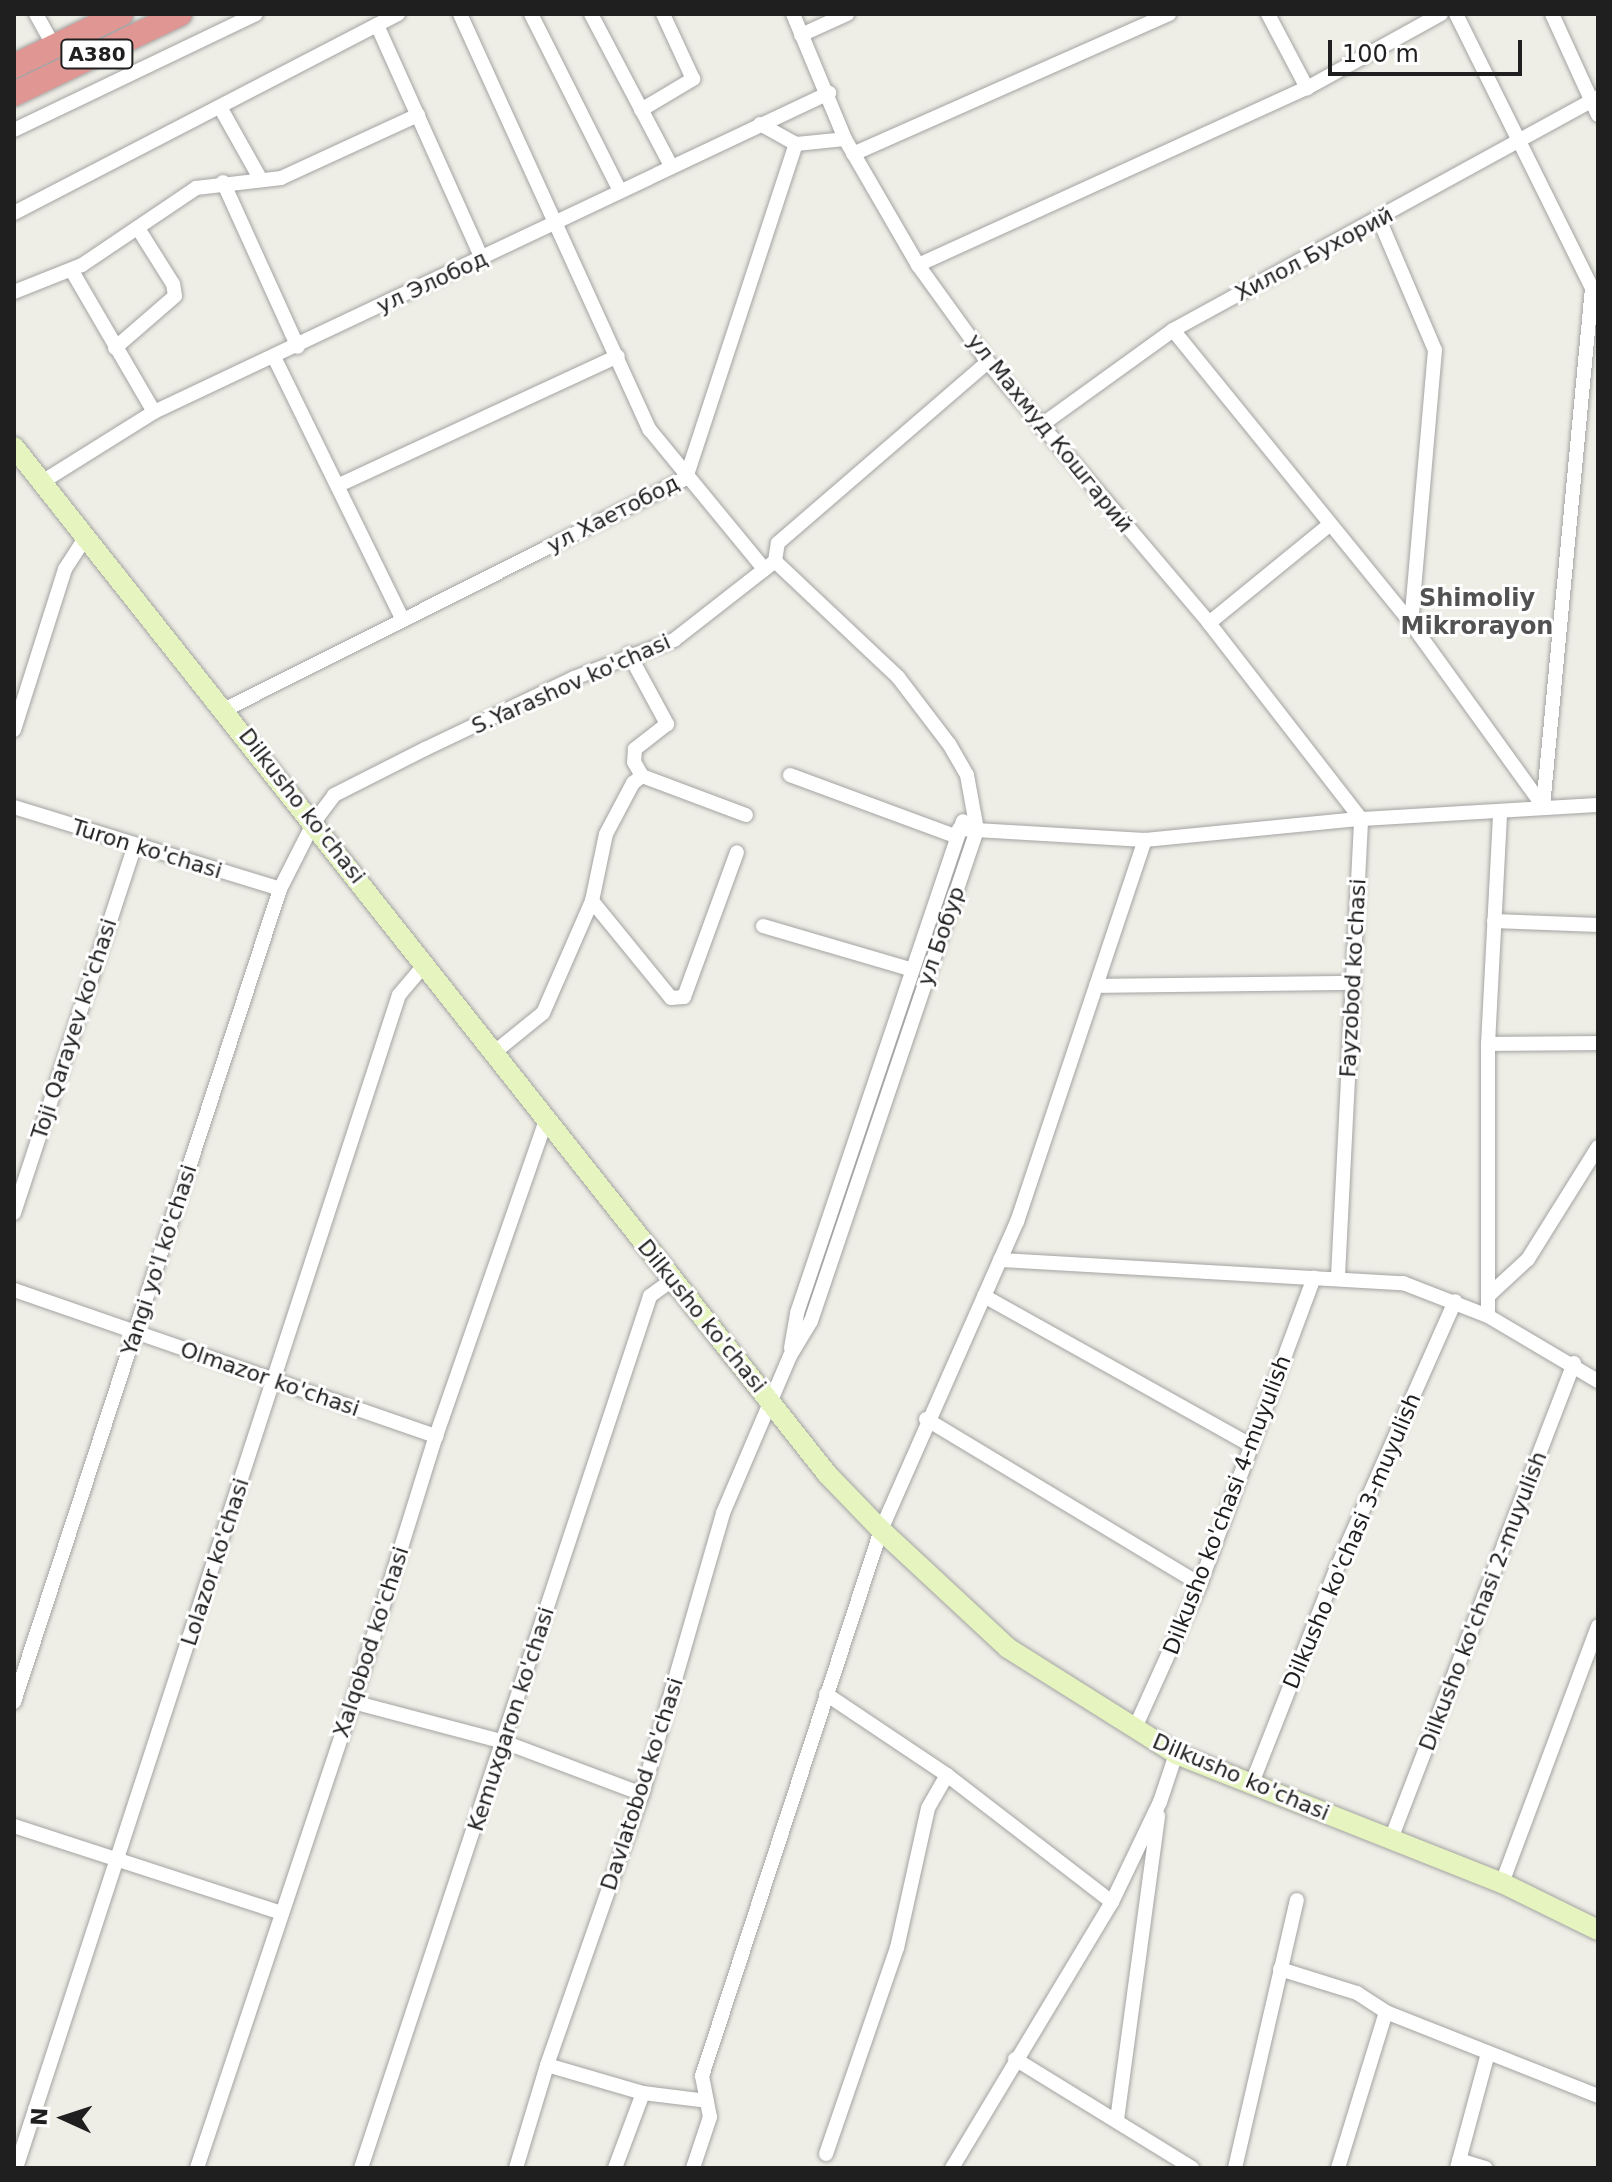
<!DOCTYPE html>
<html>
<head>
<meta charset="utf-8">
<style>
	body { margin:0 }
	#map { position:relative; width:1612px; height:2182px; overflow:hidden; background:#efeee6; font-family:"DejaVu Sans",sans-serif }
	div>[style] { position:absolute }
	.roads { filter:drop-shadow(0 0 2px #a3a3a3) drop-shadow(0 0 2px #a3a3a3) }
	.street>* { height:14px; margin:-7px; padding:0 7px; transform-origin:7px; border-radius:7px; background:#fff }
	.secondary>* { height:20px; margin:-10px; padding:0 10px; transform-origin:10px; border-radius:10px; background:#e6f5bf }
	.highway>* { height:24px; margin:-12px; padding:0 12px; transform-origin:12px; border-radius:12px; background:#e09794 }
	span { translate:-50% -50%; white-space:nowrap; text-align:center; line-height:1.15; -webkit-text-stroke:6px #fff; paint-order:stroke }
	.shield-label span { padding:2px 6px; background:#fff; border:2px solid; border-radius:6px; -webkit-text-stroke-width:0 }
	.shield-label { font-size:20px; color:#1f1f1f; font-weight:700 }
	.street-label { font-size:22px; color:#1f1f1f }
	.neighbourhood-label { font-size:24px; color:#525252; font-weight:700 }
	.frame { position:absolute; inset:0; border:16px solid #1f1f1f; pointer-events:none }
	.north { position:absolute; left:24px; top:2078px; width:80px; height:80px; -webkit-text-stroke:6px #fff; paint-order:stroke; rotate:273deg; font-size:22px; font-weight:700; line-height:32px; text-align:center; color:#1f1f1f }
	.north::after { content:''; display:block; margin:auto; width:28px; height:36px; background:#1f1f1f; clip-path:polygon(50% 0,100% 100%,50% 72%,0 100%) }
	.scale { position:absolute; left:1328px; top:40px; width:194px; height:36px; box-sizing:border-box; border:4px solid #1f1f1f; border-top:0; padding-left:10px; font-size:24px; line-height:28px; white-space:nowrap; color:#1f1f1f; -webkit-text-stroke:6px #fff; paint-order:stroke }
</style>
</head>
<body>
<div id="map">
	<div class="roads">
		<div class="street">
			<i style="left:36px;top:14px;width:38px;rotate:61deg"></i>
			<i style="left:460px;top:14px;width:457px;rotate:65.5deg"></i>
			<i style="left:650px;top:430px;width:180px;rotate:50.6deg"></i>
			<i style="left:531px;top:14px;width:198px;rotate:63.3deg"></i>
			<i style="left:591px;top:14px;width:172px;rotate:62.2deg"></i>
			<i style="left:793px;top:14px;width:135px;rotate:67.4deg"></i>
			<i style="left:845px;top:139px;width:146px;rotate:59.9deg"></i>
			<i style="left:918px;top:265px;width:120px;rotate:54.2deg"></i>
			<i style="left:988px;top:362px;width:342px;rotate:49.7deg"></i>
			<i style="left:1209px;top:623px;width:248px;rotate:52.2deg"></i>
			<i style="left:1268px;top:14px;width:84px;rotate:62.2deg"></i>
			<i style="left:1456px;top:14px;width:306px;rotate:63.6deg"></i>
			<i style="left:1592px;top:288px;width:520px;rotate:95.4deg"></i>
			<i style="left:1552px;top:14px;width:111px;rotate:65.5deg"></i>
			<i style="left:377px;top:25px;width:256px;rotate:65.8deg"></i>
			<i style="left:801px;top:35px;width:51px;rotate:-24.5deg"></i>
			<i style="left:220px;top:107px;width:84px;rotate:60.7deg"></i>
			<i style="left:641px;top:110px;width:61px;rotate:-30.8deg"></i>
			<i style="left:693px;top:79px;width:72px;rotate:-114.8deg"></i>
			<i style="left:760px;top:124px;width:41px;rotate:29.1deg"></i>
			<i style="left:14px;top:130px;width:268px;rotate:-25.6deg"></i>
			<i style="left:853px;top:154px;width:346px;rotate:-23.9deg"></i>
			<i style="left:223px;top:182px;width:181px;rotate:65.6deg"></i>
			<i style="left:14px;top:213px;width:433px;rotate:-27.4deg"></i>
			<i style="left:1379px;top:219px;width:142px;rotate:66.9deg"></i>
			<i style="left:1435px;top:350px;width:274px;rotate:95deg"></i>
			<i style="left:918px;top:265px;width:427px;rotate:-24.5deg"></i>
			<i style="left:1307px;top:88px;width:153px;rotate:-28.9deg"></i>
			<i style="left:72px;top:271px;width:163px;rotate:59.8deg"></i>
			<i style="left:14px;top:292px;width:73px;rotate:-21.7deg"></i>
			<i style="left:82px;top:265px;width:138px;rotate:-34deg"></i>
			<i style="left:196px;top:188px;width:86px;rotate:-6.7deg"></i>
			<i style="left:281px;top:178px;width:151px;rotate:-24.7deg"></i>
			<i style="left:1173px;top:330px;width:377px;rotate:50.9deg"></i>
			<i style="left:1411px;top:623px;width:226px;rotate:54.2deg"></i>
			<i style="left:115px;top:348px;width:79px;rotate:-40.9deg"></i>
			<i style="left:175px;top:296px;width:12px;rotate:-99deg"></i>
			<i style="left:173px;top:284px;width:64px;rotate:-122.2deg"></i>
			<i style="left:275px;top:359px;width:288px;rotate:63.9deg"></i>
			<i style="left:1040px;top:426px;width:164px;rotate:-35.8deg"></i>
			<i style="left:1173px;top:330px;width:485px;rotate:-28.7deg"></i>
			<i style="left:42px;top:482px;width:132px;rotate:-32deg"></i>
			<i style="left:154px;top:412px;width:747px;rotate:-25.3deg"></i>
			<i style="left:339px;top:485px;width:307px;rotate:-24.8deg"></i>
			<i style="left:1209px;top:623px;width:155px;rotate:-39.2deg"></i>
			<i style="left:629px;top:654px;width:80px;rotate:61.5deg"></i>
			<i style="left:667px;top:724px;width:41px;rotate:142deg"></i>
			<i style="left:635px;top:749px;width:13px;rotate:94deg"></i>
			<i style="left:634px;top:762px;width:16px;rotate:60deg"></i>
			<i style="left:226px;top:709px;width:515px;rotate:-26.66deg"></i>
			<i style="left:686px;top:478px;width:352px;rotate:-71.8deg"></i>
			<i style="left:796px;top:144px;width:49px;rotate:-5.8deg"></i>
			<i style="left:14px;top:730px;width:169px;rotate:-72.4deg"></i>
			<i style="left:65px;top:569px;width:38px;rotate:-57deg"></i>
			<i style="left:790px;top:775px;width:176px;rotate:20.3deg"></i>
			<i style="left:14px;top:807px;width:278px;rotate:17.1deg"></i>
			<i style="left:959px;top:829px;width:186px;rotate:3.4deg"></i>
			<i style="left:1145px;top:840px;width:217px;rotate:-5.6deg"></i>
			<i style="left:1361px;top:819px;width:237px;rotate:-3.4deg"></i>
			<i style="left:592px;top:901px;width:125px;rotate:50.8deg"></i>
			<i style="left:671px;top:998px;width:13px;rotate:-4deg"></i>
			<i style="left:684px;top:997px;width:154px;rotate:-69.9deg"></i>
			<i style="left:1494px;top:921px;width:104px;rotate:2.2deg"></i>
			<i style="left:763px;top:926px;width:153px;rotate:16.3deg"></i>
			<i style="left:1096px;top:986px;width:257px;rotate:-0.7deg"></i>
			<i style="left:1488px;top:1044px;width:110px;rotate:-0.5deg"></i>
			<i style="left:496px;top:1051px;width:60px;rotate:-39deg"></i>
			<i style="left:543px;top:1013px;width:122px;rotate:-66.4deg"></i>
			<i style="left:592px;top:901px;width:68px;rotate:-78.2deg"></i>
			<i style="left:606px;top:834px;width:58px;rotate:-62.1deg"></i>
			<i style="left:633px;top:783px;width:11px;rotate:-38deg"></i>
			<i style="left:642px;top:776px;width:111px;rotate:20.6deg"></i>
			<i style="left:14px;top:1213px;width:386px;rotate:-71.8deg"></i>
			<i style="left:1000px;top:1260px;width:404px;rotate:3.3deg"></i>
			<i style="left:1403px;top:1283px;width:91px;rotate:21.2deg"></i>
			<i style="left:1488px;top:1316px;width:128px;rotate:30.6deg"></i>
			<i style="left:1338px;top:1276px;width:458px;rotate:-87.1deg"></i>
			<i style="left:14px;top:1290px;width:447px;rotate:19.1deg"></i>
			<i style="left:984px;top:1296px;width:307px;rotate:29.2deg"></i>
			<i style="left:1488px;top:1296px;width:54px;rotate:-42.8deg"></i>
			<i style="left:1528px;top:1259px;width:132px;rotate:-58deg"></i>
			<i style="left:1488px;top:1316px;width:272px;rotate:-90deg"></i>
			<i style="left:1488px;top:1044px;width:229px;rotate:-87deg"></i>
			<i style="left:791px;top:1348px;width:36px;rotate:-80deg"></i>
			<i style="left:797px;top:1313px;width:519px;rotate:-71.36deg"></i>
			<i style="left:926px;top:1419px;width:320px;rotate:31.1deg"></i>
			<i style="left:826px;top:1694px;width:146px;rotate:33.8deg"></i>
			<i style="left:947px;top:1775px;width:208px;rotate:37.6deg"></i>
			<i style="left:14px;top:1702px;width:855px;rotate:-71.88deg"></i>
			<i style="left:280px;top:889px;width:75px;rotate:-63.1deg"></i>
			<i style="left:314px;top:822px;width:34px;rotate:-53deg"></i>
			<i style="left:334px;top:795px;width:102px;rotate:-26.8deg"></i>
			<i style="left:425px;top:749px;width:165px;rotate:-25.5deg"></i>
			<i style="left:574px;top:678px;width:107px;rotate:-20.8deg"></i>
			<i style="left:674px;top:640px;width:128px;rotate:-38deg"></i>
			<i style="left:775px;top:561px;width:18px;rotate:-81deg"></i>
			<i style="left:778px;top:543px;width:277px;rotate:-40.8deg"></i>
			<i style="left:353px;top:1702px;width:156px;rotate:14.8deg"></i>
			<i style="left:504px;top:1742px;width:147px;rotate:20.6deg"></i>
			<i style="left:1134px;top:1730px;width:160px;rotate:-65.7deg"></i>
			<i style="left:1200px;top:1584px;width:327px;rotate:-69.6deg"></i>
			<i style="left:1252px;top:1783px;width:229px;rotate:-68.5deg"></i>
			<i style="left:1336px;top:1570px;width:294px;rotate:-66.1deg"></i>
			<i style="left:14px;top:1826px;width:281px;rotate:18deg"></i>
			<i style="left:1391px;top:1839px;width:510px;rotate:-68.97deg"></i>
			<i style="left:1502px;top:1883px;width:274px;rotate:-69.5deg"></i>
			<i style="left:1280px;top:1969px;width:81px;rotate:17.3deg"></i>
			<i style="left:1357px;top:1993px;width:35px;rotate:33deg"></i>
			<i style="left:1386px;top:2012px;width:228px;rotate:21.6deg"></i>
			<i style="left:1015px;top:2059px;width:208px;rotate:31.6deg"></i>
			<i style="left:547px;top:2065px;width:100px;rotate:16.3deg"></i>
			<i style="left:643px;top:2093px;width:64px;rotate:7.1deg"></i>
			<i style="left:1117px;top:2120px;width:307px;rotate:-82.3deg"></i>
			<i style="left:826px;top:2154px;width:218px;rotate:-71deg"></i>
			<i style="left:897px;top:1948px;width:143px;rotate:-77.5deg"></i>
			<i style="left:928px;top:1808px;width:38px;rotate:-60deg"></i>
			<i style="left:1459px;top:2160px;width:28px;rotate:17deg"></i>
			<i style="left:16px;top:2168px;width:1234px;rotate:-71.92deg"></i>
			<i style="left:399px;top:995px;width:42px;rotate:-49.8deg"></i>
			<i style="left:197px;top:2168px;width:491px;rotate:-71.5deg"></i>
			<i style="left:353px;top:1702px;width:279px;rotate:-72.7deg"></i>
			<i style="left:436px;top:1436px;width:338px;rotate:-70.8deg"></i>
			<i style="left:361px;top:2168px;width:919px;rotate:-71.66deg"></i>
			<i style="left:650px;top:1296px;width:27px;rotate:-36deg"></i>
			<i style="left:516px;top:2168px;width:108px;rotate:-73.2deg"></i>
			<i style="left:547px;top:2065px;width:287px;rotate:-70.7deg"></i>
			<i style="left:642px;top:1794px;width:292px;rotate:-73.9deg"></i>
			<i style="left:723px;top:1513px;width:171px;rotate:-66.9deg"></i>
			<i style="left:790px;top:1356px;width:41px;rotate:-59deg"></i>
			<i style="left:811px;top:1321px;width:518px;rotate:-71.32deg"></i>
			<i style="left:977px;top:830px;width:56px;rotate:-100.3deg"></i>
			<i style="left:967px;top:775px;width:36px;rotate:-120deg"></i>
			<i style="left:949px;top:744px;width:84px;rotate:-127.3deg"></i>
			<i style="left:898px;top:677px;width:169px;rotate:-136.7deg"></i>
			<i style="left:615px;top:2168px;width:80px;rotate:-69.5deg"></i>
			<i style="left:693px;top:2168px;width:54px;rotate:-71.6deg"></i>
			<i style="left:710px;top:2117px;width:42px;rotate:-101deg"></i>
			<i style="left:702px;top:2076px;width:575px;rotate:-71.85deg"></i>
			<i style="left:881px;top:1530px;width:337px;rotate:-66.2deg"></i>
			<i style="left:1017px;top:1222px;width:403px;rotate:-71.5deg"></i>
			<i style="left:952px;top:2168px;width:310px;rotate:-59deg"></i>
			<i style="left:1112px;top:1902px;width:111px;rotate:-64.4deg"></i>
			<i style="left:1160px;top:1802px;width:51px;rotate:-71.6deg"></i>
			<i style="left:1235px;top:2168px;width:275px;rotate:-77deg"></i>
			<i style="left:1338px;top:2168px;width:163px;rotate:-72.9deg"></i>
			<i style="left:1457px;top:2168px;width:119px;rotate:-74.9deg"></i>
		</div>
		<div class="secondary">
			<i style="left:14px;top:447px;width:1310px;rotate:51.63deg"></i>
			<i style="left:827px;top:1474px;width:78px;rotate:46deg"></i>
			<i style="left:881px;top:1530px;width:173px;rotate:42.9deg"></i>
			<i style="left:1008px;top:1648px;width:199px;rotate:32.2deg"></i>
			<i style="left:1176px;top:1754px;width:351px;rotate:21.6deg"></i>
			<i style="left:1502px;top:1883px;width:107px;rotate:26.1deg"></i>
		</div>
		<div class="highway">
			<i style="left:14px;top:66px;width:119px;rotate:-25.9deg"></i>
			<i style="left:14px;top:94px;width:184px;rotate:-25.7deg"></i>
		</div>
	</div>
	<div class="shield-label">
		<span style="left:97px;top:54px">A380</span>
	</div>
	<div class="street-label">
		<span style="left:1314px;top:254px;rotate:-28deg">Хилол Бухорий</span>
		<span style="left:432px;top:282px;rotate:-25deg">ул Элобод</span>
		<span style="left:1050px;top:433px;rotate:51deg">ул Махмуд Кошгарий</span>
		<span style="left:613px;top:514px;rotate:-27deg">ул Хаетобод</span>
		<span style="left:571px;top:684px;rotate:-24deg">S.Yarashov ko'chasi</span>
		<span style="left:302px;top:806px;rotate:52deg">Dilkusho ko'chasi</span>
		<span style="left:147px;top:849px;rotate:17deg">Turon ko'chasi</span>
		<span style="left:941px;top:936px;rotate:-71deg">ул Бобур</span>
		<span style="left:1353px;top:978px;rotate:-87deg">Fayzobod ko'chasi</span>
		<span style="left:74px;top:1029px;rotate:-72deg">Toji Qarayev ko'chasi</span>
		<span style="left:159px;top:1260px;rotate:-72deg">Yangi yo'l ko'chasi</span>
		<span style="left:702px;top:1316px;rotate:51deg">Dilkusho ko'chasi</span>
		<span style="left:270px;top:1379px;rotate:19deg">Olmazor ko'chasi</span>
		<span style="left:1227px;top:1505px;rotate:-69deg">Dilkusho ko'chasi 4-muyulish</span>
		<span style="left:1352px;top:1541px;rotate:-67deg">Dilkusho ko'chasi 3-muyulish</span>
		<span style="left:215px;top:1562px;rotate:-72deg">Lolazor ko'chasi</span>
		<span style="left:1483px;top:1601px;rotate:-69deg">Dilkusho ko'chasi 2-muyulish</span>
		<span style="left:371px;top:1642px;rotate:-72deg">Xalqobod ko'chasi</span>
		<span style="left:511px;top:1719px;rotate:-72deg">Kemuxgaron ko'chasi</span>
		<span style="left:1241px;top:1777px;rotate:23deg">Dilkusho ko'chasi</span>
		<span style="left:642px;top:1784px;rotate:-72deg">Davlatobod ko'chasi</span>
	</div>
	<div class="neighbourhood-label">
		<span style="left:1477px;top:613px">Shimoliy<br>Mikrorayon</span>
	</div>
	<div class="frame"></div>
	<div class="north">N</div>
	<div class="scale">100 m</div>
</div>
</body>
</html>
